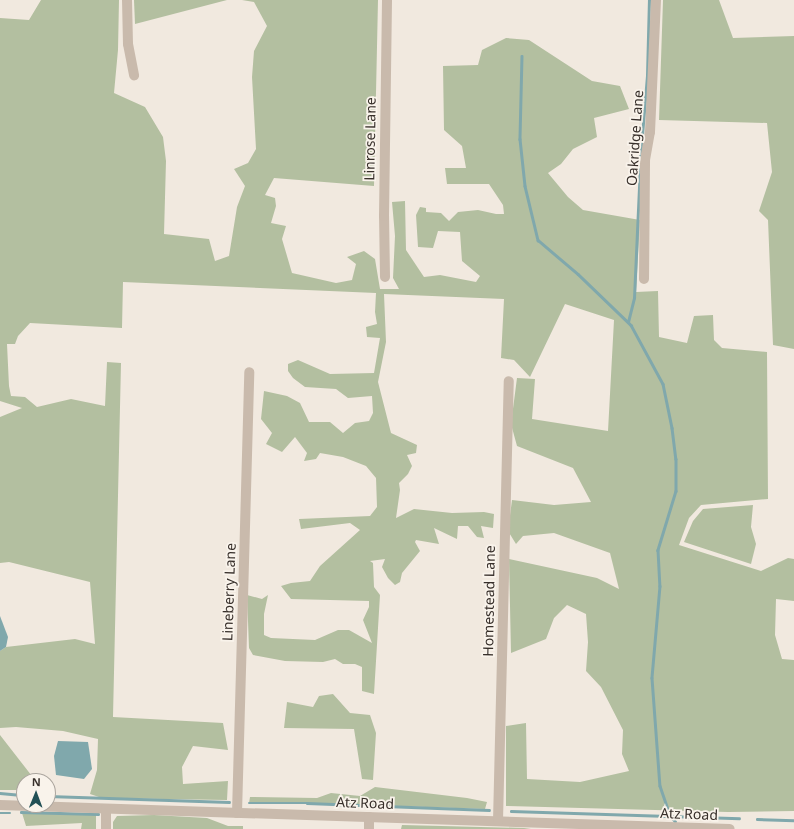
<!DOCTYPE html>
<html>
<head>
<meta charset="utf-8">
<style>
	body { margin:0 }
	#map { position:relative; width:794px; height:829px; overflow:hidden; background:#f1e9df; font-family:"Noto Sans",sans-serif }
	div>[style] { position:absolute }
	.green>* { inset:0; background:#b3bfa0 }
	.water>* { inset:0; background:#80a8ac }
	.stream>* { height:2.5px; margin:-1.25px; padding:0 1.25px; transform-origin:1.25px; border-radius:1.25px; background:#80a8ac }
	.minor>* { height:10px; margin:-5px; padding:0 5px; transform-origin:5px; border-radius:5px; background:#c9baac }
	span { translate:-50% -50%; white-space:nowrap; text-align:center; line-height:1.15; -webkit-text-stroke:3.5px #f9f3eb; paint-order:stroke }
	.street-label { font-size:14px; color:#372f2a }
	.north { position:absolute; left:16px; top:773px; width:40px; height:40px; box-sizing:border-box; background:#f9f3eb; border:1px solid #aba59e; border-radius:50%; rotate:1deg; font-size:11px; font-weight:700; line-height:16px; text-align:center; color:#372f2a }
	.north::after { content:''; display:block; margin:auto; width:14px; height:18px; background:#225056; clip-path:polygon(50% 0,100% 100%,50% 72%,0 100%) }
</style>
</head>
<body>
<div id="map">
	<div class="green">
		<i style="clip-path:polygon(41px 0,119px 0,118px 50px,114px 93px,145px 107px,163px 137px,166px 161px,164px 234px,209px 239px,215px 261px,229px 256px,237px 207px,245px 186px,234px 169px,248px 163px,256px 149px,252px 77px,254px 51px,267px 26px,254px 2px,242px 0,378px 0,374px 186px,274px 178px,265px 195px,275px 198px,276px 206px,271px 223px,286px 226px,282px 239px,292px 273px,336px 283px,352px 280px,356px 264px,347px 257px,364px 251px,375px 259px,380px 289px,399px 289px,393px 278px,395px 236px,392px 202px,405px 201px,406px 250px,424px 277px,440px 275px,476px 282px,480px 276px,462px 261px,460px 232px,438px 231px,433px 248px,418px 247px,416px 215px,420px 207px,426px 208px,426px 212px,441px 213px,449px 221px,458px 212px,478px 210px,496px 214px,504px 214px,503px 205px,489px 184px,447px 184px,445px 168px,466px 168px,462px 146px,444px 130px,443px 66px,478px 65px,482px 50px,506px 38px,529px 40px,592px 81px,620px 86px,629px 109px,594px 118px,597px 137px,573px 149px,561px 164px,548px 173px,568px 197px,583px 210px,640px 220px,636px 292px,658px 291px,659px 337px,687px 343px,694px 316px,713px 315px,714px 340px,722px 348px,767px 352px,768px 499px,701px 505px,689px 518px,679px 545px,761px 571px,788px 558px,794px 559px,794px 601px,776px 599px,775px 635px,782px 659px,794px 660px,794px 811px,728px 812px,506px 806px,506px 726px,526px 723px,527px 779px,580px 782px,629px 771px,622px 754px,623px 730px,601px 687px,586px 671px,588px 642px,586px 614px,567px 605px,554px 618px,546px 639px,511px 653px,509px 559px,597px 578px,619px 589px,610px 553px,554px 533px,523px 536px,516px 544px,508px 531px,512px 500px,554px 505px,591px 502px,573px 468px,517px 446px,511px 424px,517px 378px,535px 379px,532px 419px,608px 431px,614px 320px,565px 304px,530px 377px,514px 360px,501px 358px,504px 299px,384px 294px,386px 342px,378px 382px,391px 433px,417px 445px,416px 453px,407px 455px,412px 466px,408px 474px,399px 483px,400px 490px,396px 518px,414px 509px,452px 513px,484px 512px,494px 514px,493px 528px,481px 526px,484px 538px,477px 537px,468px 526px,458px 526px,457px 539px,434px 528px,439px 544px,416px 540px,415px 542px,420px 551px,402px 573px,400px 582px,395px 585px,388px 578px,382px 567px,385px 559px,370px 561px,373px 563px,374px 587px,380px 595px,374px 694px,362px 691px,362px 667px,355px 664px,343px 664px,335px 659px,323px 662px,285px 661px,253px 655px,249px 648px,247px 595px,262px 599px,268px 595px,264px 614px,264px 635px,271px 638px,315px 640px,338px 630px,349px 630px,372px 643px,363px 620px,369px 607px,369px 601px,291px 599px,281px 586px,291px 583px,310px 581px,320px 566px,360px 530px,350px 523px,301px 529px,299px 519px,370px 516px,377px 507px,376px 478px,366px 466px,343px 457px,320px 453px,316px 459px,304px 461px,307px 453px,295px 437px,282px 452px,266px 444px,272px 433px,261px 419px,264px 391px,287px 396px,300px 403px,309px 422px,330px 422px,343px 433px,355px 423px,369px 421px,373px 413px,372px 396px,348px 398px,336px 389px,305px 387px,293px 378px,288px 371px,288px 364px,298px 360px,330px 374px,374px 373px,380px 338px,367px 337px,366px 327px,377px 324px,375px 312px,376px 293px,123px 282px,122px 328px,30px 323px,18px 336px,15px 344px,7px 344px,9px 386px,11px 396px,25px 397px,37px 407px,71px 399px,105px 406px,107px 362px,121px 363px,113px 717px,223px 723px,228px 750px,193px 746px,182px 767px,183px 784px,228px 781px,227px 800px,102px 798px,90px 794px,97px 770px,98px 739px,63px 731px,16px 727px,0 728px,0 651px,6px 647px,75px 639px,95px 644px,90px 582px,9px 562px,0 563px,0 417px,22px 408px,0 401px,0 18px,29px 20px)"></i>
		<i style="clip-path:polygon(134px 0,227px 0,135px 24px)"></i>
		<i style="clip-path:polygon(663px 0,719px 0,733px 38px,794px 36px,794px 349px,773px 345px,768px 220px,759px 211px,772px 172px,767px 123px,659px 120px)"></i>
		<i style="clip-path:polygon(753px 505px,751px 527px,756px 544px,751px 564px,684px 542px,693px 521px,703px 509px)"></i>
		<i style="clip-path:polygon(333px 694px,350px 713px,370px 715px,376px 733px,373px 780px,362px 779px,354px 729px,284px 728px,287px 702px,313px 707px,319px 696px)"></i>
		<i style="clip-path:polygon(0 735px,35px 780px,24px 781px,24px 790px,0 790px)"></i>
		<i style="clip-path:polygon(375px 787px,467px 798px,487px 802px,485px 809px,308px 803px,249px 803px,250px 797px,317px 798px,331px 793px,360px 796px)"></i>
		<i style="clip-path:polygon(22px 813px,96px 815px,96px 829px,81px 829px,82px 823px,26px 826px)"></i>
		<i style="clip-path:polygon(154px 815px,207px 818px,228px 826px,243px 826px,243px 829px,113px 829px,113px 822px,117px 816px)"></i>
		<i style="clip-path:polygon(402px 825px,524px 828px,531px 829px,401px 829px)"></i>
	</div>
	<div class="water">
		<i style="clip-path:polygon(0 616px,8px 637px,6px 647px,0 651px)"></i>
		<i style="clip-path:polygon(58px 741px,88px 742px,92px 769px,84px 779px,56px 775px,54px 756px)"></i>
	</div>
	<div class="stream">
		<i style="left:522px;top:56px;width:83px;rotate:91.4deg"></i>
		<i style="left:520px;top:139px;width:47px;rotate:83.9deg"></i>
		<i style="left:525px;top:186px;width:56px;rotate:76.5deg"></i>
		<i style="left:538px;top:240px;width:52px;rotate:40.4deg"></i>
		<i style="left:578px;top:274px;width:74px;rotate:43.9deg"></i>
		<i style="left:631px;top:325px;width:67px;rotate:61.5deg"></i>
		<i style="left:663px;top:384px;width:45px;rotate:78.4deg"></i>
		<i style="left:672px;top:428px;width:31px;rotate:83deg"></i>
		<i style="left:676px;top:459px;width:32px;rotate:90deg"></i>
		<i style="left:676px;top:491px;width:62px;rotate:107deg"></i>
		<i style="left:658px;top:550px;width:36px;rotate:87deg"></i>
		<i style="left:660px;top:586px;width:92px;rotate:95deg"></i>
		<i style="left:652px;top:678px;width:108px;rotate:85.8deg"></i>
		<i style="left:660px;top:786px;width:31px;rotate:71deg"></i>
		<i style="left:670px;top:815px;width:8px;rotate:50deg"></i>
		<i style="left:640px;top:159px;width:84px;rotate:-85.2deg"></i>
		<i style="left:647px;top:75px;width:75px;rotate:-88.5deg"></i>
		<i style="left:628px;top:322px;width:25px;rotate:-76deg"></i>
		<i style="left:634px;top:298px;width:132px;rotate:-87.4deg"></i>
		<i style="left:0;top:793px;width:24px;rotate:5deg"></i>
		<i style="left:48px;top:796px;width:181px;rotate:1.9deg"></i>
		<i style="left:249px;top:803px;width:58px"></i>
		<i style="left:307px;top:803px;width:182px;rotate:2.2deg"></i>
		<i style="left:511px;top:811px;width:228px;rotate:1.8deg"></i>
		<i style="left:21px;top:812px;width:77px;rotate:1.5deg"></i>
		<i style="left:0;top:813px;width:10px"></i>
		<i style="left:757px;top:819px;width:37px;rotate:2deg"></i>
	</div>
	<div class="minor">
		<i style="left:127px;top:0;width:44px;rotate:88.7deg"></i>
		<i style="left:128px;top:44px;width:32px;rotate:79deg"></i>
		<i style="left:385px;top:277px;width:61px;rotate:-90.9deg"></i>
		<i style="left:384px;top:216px;width:216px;rotate:-89.2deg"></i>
		<i style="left:644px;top:279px;width:119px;rotate:-89.5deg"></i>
		<i style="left:645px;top:160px;width:28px;rotate:-80deg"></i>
		<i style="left:650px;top:132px;width:132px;rotate:-87.4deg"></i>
		<i style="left:0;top:805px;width:730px;rotate:1.88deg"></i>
		<i style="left:237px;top:813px;width:441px;rotate:-88.4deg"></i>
		<i style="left:498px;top:821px;width:440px;rotate:-88.6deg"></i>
		<i style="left:106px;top:829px;width:20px;rotate:-90deg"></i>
		<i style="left:369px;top:829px;width:12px;rotate:-90deg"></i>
	</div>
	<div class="street-label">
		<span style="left:635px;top:138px;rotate:-86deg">Oakridge Lane</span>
		<span style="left:370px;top:139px;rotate:-89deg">Linrose Lane</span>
		<span style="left:229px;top:592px;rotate:-88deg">Lineberry Lane</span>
		<span style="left:489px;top:601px;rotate:-89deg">Homestead Lane</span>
		<span style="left:365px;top:803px;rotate:2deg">Atz Road</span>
		<span style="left:689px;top:814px;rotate:2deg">Atz Road</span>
	</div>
	<div class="north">N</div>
</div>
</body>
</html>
